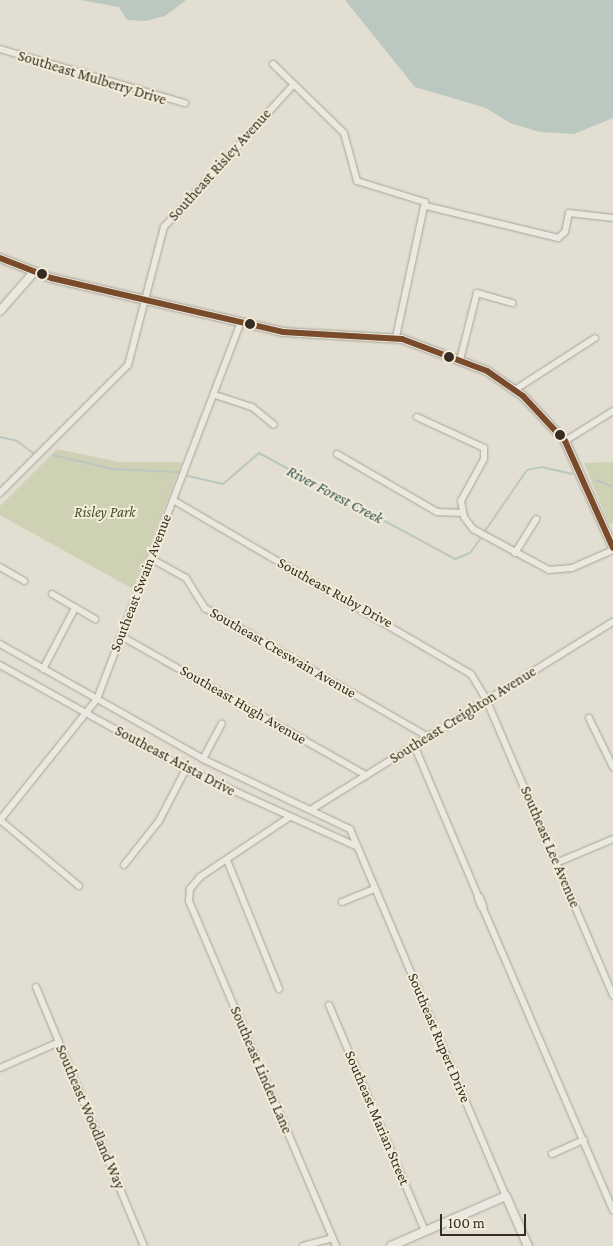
<!DOCTYPE html>
<html>
<head>
<meta charset="utf-8">
<style>
	body { margin:0 }
	#map { position:relative; width:613px; height:1246px; overflow:hidden; background:#e2ded1; font-family:"Crimson Pro",serif }
	div>[style] { position:absolute }
	.green>* { inset:0; background:#cfd1b5 }
	.water>* { inset:0; background:#bac8c0 }
	.stream>* { height:2px; margin:-1px; padding:0 1px; transform-origin:1px; border-radius:1px; background:#bac8c0 }
	.roads { filter:drop-shadow(0 0 1px #a8a399) drop-shadow(0 0 1px #a8a399) }
	.minor>* { height:6px; margin:-3px; padding:0 3px; transform-origin:3px; border-radius:3px; background:#ebe8e0 }
	.tertiary>* { height:8px; margin:-4px; padding:0 4px; transform-origin:4px; border-radius:4px; background:#ebe8e0 }
	.bus-1>* { height:6px; margin:-3px; padding:0 3px; transform-origin:3px; border-radius:3px; background:#7a4b2a }
	.dots>* { width:14px; height:14px; translate:-50% -50%; box-sizing:border-box; border:2px solid #f2ecd8; border-radius:50% }
	span { translate:-50% -50%; white-space:nowrap; text-align:center; line-height:1.15; -webkit-text-stroke:4px #f2ecd8; paint-order:stroke }
	.street-label { font-size:15px; color:#362c21 }
	.park-label { font-size:15px; color:#45502a; font-style:italic }
	.water-label { font-size:16px; color:#325454; font-style:italic }
	.scale { position:absolute; left:440px; top:1214px; width:86px; height:22px; box-sizing:border-box; border:2px solid #362c21; border-top:0; padding-left:6px; font-size:15px; line-height:18px; white-space:nowrap; color:#362c21; -webkit-text-stroke:4px #f2ecd8; paint-order:stroke }
</style>
</head>
<body>
<div id="map">
	<div class="green">
		<i style="clip-path:polygon(57px 449px,119px 462px,182px 462px,133px 589px,0 515px,0 506px)"></i>
		<i style="clip-path:polygon(613px 462px,613px 523px,609px 524px,584px 463px)"></i>
	</div>
	<div class="water">
		<i style="clip-path:polygon(80px 0,186px 0,165px 16px,146px 21px,127px 20px,119px 7px)"></i>
		<i style="clip-path:polygon(345px 0,613px 0,613px 118px,574px 134px,540px 132px,510px 123px,486px 108px,415px 87px)"></i>
	</div>
	<div class="stream">
		<i style="left:0;top:437px;width:17px;rotate:13deg"></i>
		<i style="left:17px;top:441px;width:20px;rotate:37deg"></i>
		<i style="left:53px;top:455px;width:61px;rotate:13.3deg"></i>
		<i style="left:112px;top:469px;width:67px;rotate:2.6deg"></i>
		<i style="left:188px;top:476px;width:36px;rotate:13deg"></i>
		<i style="left:223px;top:484px;width:48px;rotate:-40.7deg"></i>
		<i style="left:259px;top:453px;width:223px;rotate:28.4deg"></i>
		<i style="left:455px;top:559px;width:16px;rotate:-22deg"></i>
		<i style="left:470px;top:553px;width:17px;rotate:-54deg"></i>
		<i style="left:596px;top:480px;width:18px;rotate:22deg"></i>
		<i style="left:485px;top:531px;width:74px;rotate:-55.5deg"></i>
		<i style="left:527px;top:470px;width:15px;rotate:-11deg"></i>
		<i style="left:542px;top:467px;width:31px;rotate:13deg"></i>
	</div>
	<div class="roads">
		<div class="minor">
			<i style="left:0;top:49px;width:193px;rotate:16.3deg"></i>
			<i style="left:273px;top:64px;width:99px;rotate:44.2deg"></i>
			<i style="left:344px;top:133px;width:50px;rotate:74.8deg"></i>
			<i style="left:357px;top:181px;width:71px;rotate:17.2deg"></i>
			<i style="left:425px;top:202px;width:138px;rotate:102.1deg"></i>
			<i style="left:426px;top:206px;width:136px;rotate:13.6deg"></i>
			<i style="left:558px;top:238px;width:9px;rotate:-41deg"></i>
			<i style="left:565px;top:232px;width:19px;rotate:-78deg"></i>
			<i style="left:569px;top:213px;width:44px;rotate:6.5deg"></i>
			<i style="left:460px;top:360px;width:69px;rotate:-75.8deg"></i>
			<i style="left:477px;top:293px;width:37px;rotate:16deg"></i>
			<i style="left:516px;top:389px;width:94px;rotate:-32.8deg"></i>
			<i style="left:215px;top:395px;width:39px;rotate:18deg"></i>
			<i style="left:252px;top:407px;width:28px;rotate:39deg"></i>
			<i style="left:417px;top:417px;width:74px;rotate:24.8deg"></i>
			<i style="left:484px;top:448px;width:11px;rotate:90deg"></i>
			<i style="left:484px;top:459px;width:48px;rotate:118.7deg"></i>
			<i style="left:461px;top:501px;width:16px;rotate:79deg"></i>
			<i style="left:464px;top:517px;width:15px;rotate:53deg"></i>
			<i style="left:473px;top:529px;width:86px;rotate:28.3deg"></i>
			<i style="left:549px;top:570px;width:23px;rotate:-5deg"></i>
			<i style="left:572px;top:568px;width:45px;rotate:-23.7deg"></i>
			<i style="left:565px;top:441px;width:57px;rotate:-32deg"></i>
			<i style="left:337px;top:454px;width:116px;rotate:30.1deg"></i>
			<i style="left:437px;top:512px;width:26px;rotate:2deg"></i>
			<i style="left:0;top:493px;width:181px;rotate:-45deg"></i>
			<i style="left:128px;top:365px;width:143px;rotate:-75.4deg"></i>
			<i style="left:164px;top:227px;width:192px;rotate:-47.7deg"></i>
			<i style="left:173px;top:500px;width:345px;rotate:30.3deg"></i>
			<i style="left:471px;top:674px;width:29px;rotate:59deg"></i>
			<i style="left:486px;top:699px;width:323px;rotate:66.8deg"></i>
			<i style="left:515px;top:553px;width:40px;rotate:-58deg"></i>
			<i style="left:150px;top:558px;width:41px;rotate:29.1deg"></i>
			<i style="left:186px;top:578px;width:36px;rotate:58deg"></i>
			<i style="left:205px;top:608px;width:256px;rotate:30deg"></i>
			<i style="left:0;top:567px;width:28px;rotate:30deg"></i>
			<i style="left:52px;top:594px;width:50px;rotate:30.2deg"></i>
			<i style="left:121px;top:636px;width:282px;rotate:29.6deg"></i>
			<i style="left:0;top:644px;width:233px;rotate:29.5deg"></i>
			<i style="left:203px;top:759px;width:163px;rotate:25.5deg"></i>
			<i style="left:350px;top:829px;width:399px;rotate:67deg"></i>
			<i style="left:0;top:665px;width:213px;rotate:29.2deg"></i>
			<i style="left:186px;top:769px;width:187px;rotate:24.4deg"></i>
			<i style="left:43px;top:669px;width:69px;rotate:-62.3deg"></i>
			<i style="left:589px;top:718px;width:55px;rotate:63.9deg"></i>
			<i style="left:414px;top:745px;width:166px;rotate:67deg"></i>
			<i style="left:203px;top:759px;width:40px;rotate:-62deg"></i>
			<i style="left:312px;top:809px;width:354px;rotate:-31.9deg"></i>
			<i style="left:288px;top:818px;width:106px;rotate:146.2deg"></i>
			<i style="left:200px;top:877px;width:16px;rotate:130deg"></i>
			<i style="left:190px;top:889px;width:12px;rotate:95deg"></i>
			<i style="left:189px;top:901px;width:375px;rotate:66.9deg"></i>
			<i style="left:0;top:820px;width:155px;rotate:-51.3deg"></i>
			<i style="left:97px;top:699px;width:404px;rotate:-69.1deg"></i>
			<i style="left:0;top:820px;width:103px;rotate:39.9deg"></i>
			<i style="left:227px;top:860px;width:139px;rotate:68deg"></i>
			<i style="left:556px;top:863px;width:62px;rotate:-22.8deg"></i>
			<i style="left:124px;top:865px;width:56px;rotate:-51.5deg"></i>
			<i style="left:159px;top:821px;width:59px;rotate:-62.6deg"></i>
			<i style="left:342px;top:902px;width:35px;rotate:-22deg"></i>
			<i style="left:482px;top:906px;width:331px;rotate:66.7deg"></i>
			<i style="left:36px;top:987px;width:281px;rotate:67.4deg"></i>
			<i style="left:329px;top:1005px;width:246px;rotate:67deg"></i>
			<i style="left:0;top:1068px;width:64px;rotate:-23.8deg"></i>
			<i style="left:552px;top:1154px;width:35px;rotate:-24deg"></i>
			<i style="left:303px;top:1246px;width:30px;rotate:-15deg"></i>
		</div>
		<div class="tertiary">
			<i style="left:0;top:258px;width:55px;rotate:21.4deg"></i>
			<i style="left:51px;top:278px;width:238px;rotate:13.1deg"></i>
			<i style="left:283px;top:332px;width:119px;rotate:3.4deg"></i>
			<i style="left:402px;top:339px;width:91px;rotate:20.6deg"></i>
			<i style="left:487px;top:371px;width:44px;rotate:34.8deg"></i>
			<i style="left:523px;top:396px;width:62px;rotate:47deg"></i>
			<i style="left:565px;top:441px;width:117px;rotate:65.8deg"></i>
			<i style="left:0;top:311px;width:50px;rotate:-49deg"></i>
			<i style="left:479px;top:898px;width:9px;rotate:69deg"></i>
			<i style="left:391px;top:1246px;width:125px;rotate:-23.5deg"></i>
			<i style="left:506px;top:1196px;width:55px;rotate:66.3deg"></i>
		</div>
	</div>
	<div class="bus-1">
		<i style="left:0;top:258px;width:55px;rotate:21.4deg"></i>
		<i style="left:51px;top:278px;width:238px;rotate:13.1deg"></i>
		<i style="left:283px;top:332px;width:119px;rotate:3.4deg"></i>
		<i style="left:402px;top:339px;width:91px;rotate:20.6deg"></i>
		<i style="left:487px;top:371px;width:44px;rotate:34.8deg"></i>
		<i style="left:523px;top:396px;width:62px;rotate:47deg"></i>
		<i style="left:565px;top:441px;width:117px;rotate:65.8deg"></i>
	</div>
	<div class="dots">
		<i style="left:42px;top:274px;background:#362c21"></i>
		<i style="left:250px;top:324px;background:#362c21"></i>
		<i style="left:449px;top:357px;background:#362c21"></i>
		<i style="left:560px;top:435px;background:#362c21"></i>
	</div>
	<div class="street-label">
		<span style="left:92px;top:78px;rotate:17deg">Southeast Mulberry Drive</span>
		<span style="left:220px;top:165px;rotate:-48deg">Southeast Risley Avenue</span>
		<span style="left:141px;top:583px;rotate:-69deg">Southeast Swain Avenue</span>
		<span style="left:335px;top:593px;rotate:29deg">Southeast Ruby Drive</span>
		<span style="left:283px;top:653px;rotate:30deg">Southeast Creswain Avenue</span>
		<span style="left:243px;top:705px;rotate:30deg">Southeast Hugh Avenue</span>
		<span style="left:463px;top:715px;rotate:-32deg">Southeast Creighton Avenue</span>
		<span style="left:175px;top:761px;rotate:28deg">Southeast Arista Drive</span>
		<span style="left:550px;top:847px;rotate:67deg">Southeast Lee Avenue</span>
		<span style="left:439px;top:1038px;rotate:67deg">Southeast Rupert Drive</span>
		<span style="left:261px;top:1070px;rotate:67deg">Southeast Linden Lane</span>
		<span style="left:90px;top:1117px;rotate:67deg">Southeast Woodland Way</span>
		<span style="left:377px;top:1118px;rotate:67deg">Southeast Marian Street</span>
	</div>
	<div class="park-label">
		<span style="left:105px;top:513px">Risley Park</span>
	</div>
	<div class="water-label">
		<span style="left:335px;top:495px;rotate:28deg">River Forest Creek</span>
	</div>
	<div class="scale">100 m</div>
</div>
</body>
</html>
